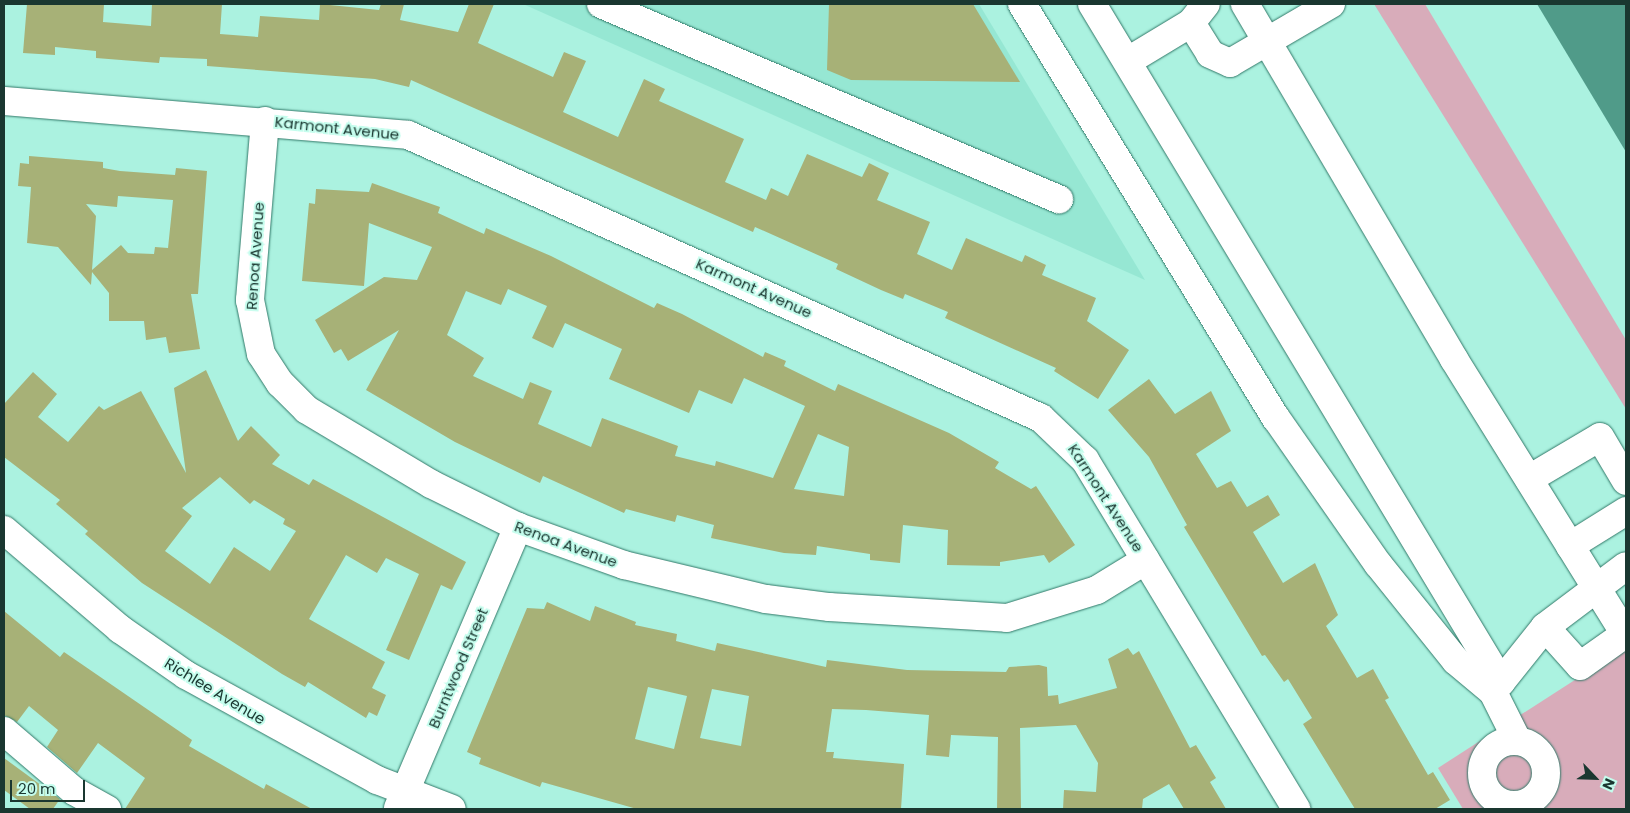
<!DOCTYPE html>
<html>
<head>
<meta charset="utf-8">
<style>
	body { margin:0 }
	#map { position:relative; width:1630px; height:813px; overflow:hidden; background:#abf2e0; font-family:Poppins,sans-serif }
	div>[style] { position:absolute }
	.built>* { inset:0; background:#96e7d3 }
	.green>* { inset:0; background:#d8acba }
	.water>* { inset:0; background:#509b89 }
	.building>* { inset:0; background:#a7b177 }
	.roads { filter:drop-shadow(0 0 1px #317868) drop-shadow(0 0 1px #317868) }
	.minor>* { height:28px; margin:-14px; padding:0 14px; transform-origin:14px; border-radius:14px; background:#fff }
	.minor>.ring { margin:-14px; padding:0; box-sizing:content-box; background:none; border:28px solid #fff; border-radius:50% }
	span { translate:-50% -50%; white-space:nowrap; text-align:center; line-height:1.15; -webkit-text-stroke:4px #c4fded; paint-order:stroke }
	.street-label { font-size:15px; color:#1a3730 }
	.frame { position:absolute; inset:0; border:5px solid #1a3730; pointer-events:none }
	.north { position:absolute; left:1570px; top:753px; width:50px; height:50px; -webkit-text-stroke:4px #c4fded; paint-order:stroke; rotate:114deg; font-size:14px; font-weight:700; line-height:20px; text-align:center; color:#1a3730 }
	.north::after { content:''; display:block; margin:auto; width:18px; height:22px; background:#1a3730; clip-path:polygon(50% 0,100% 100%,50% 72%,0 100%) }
	.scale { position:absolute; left:10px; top:780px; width:75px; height:22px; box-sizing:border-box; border:2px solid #1a3730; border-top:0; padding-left:6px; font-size:15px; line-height:18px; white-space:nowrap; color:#1a3730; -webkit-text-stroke:4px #c4fded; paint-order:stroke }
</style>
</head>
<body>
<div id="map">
	<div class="built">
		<i style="clip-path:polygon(523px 4px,979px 4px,1145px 280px)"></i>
	</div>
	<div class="green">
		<i style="clip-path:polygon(1374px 4px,1425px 4px,1626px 340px,1626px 409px)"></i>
		<i style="clip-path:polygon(1626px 647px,1626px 809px,1463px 809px,1438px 768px)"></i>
	</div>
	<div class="water">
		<i style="clip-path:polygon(1537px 4px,1626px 4px,1626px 152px)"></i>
	</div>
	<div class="building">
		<i style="clip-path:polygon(27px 4px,104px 4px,103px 22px,151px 26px,152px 4px,222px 4px,220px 34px,258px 37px,260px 16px,319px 20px,320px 4px,379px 10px,381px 4px,404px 4px,400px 20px,458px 32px,469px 4px,494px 4px,478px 43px,553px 77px,564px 52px,586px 61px,563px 112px,618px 137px,644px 79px,665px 89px,659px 101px,744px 139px,725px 182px,766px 200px,771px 188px,788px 196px,807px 154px,862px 177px,869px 163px,889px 173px,877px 200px,930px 222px,917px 254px,952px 270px,966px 238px,1022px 262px,1025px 255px,1046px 265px,1042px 275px,1096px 298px,1087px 321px,1129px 350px,1098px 399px,1054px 371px,1056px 368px,945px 318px,948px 312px,905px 294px,903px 299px,881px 290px,836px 269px,838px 264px,755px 227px,753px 232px,411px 80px,409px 87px,375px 79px,207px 66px,207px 59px,160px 57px,159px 63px,96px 58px,96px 51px,55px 47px,55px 55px,23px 53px)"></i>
		<i style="clip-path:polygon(829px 4px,973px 4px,1020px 82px,851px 80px,827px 70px)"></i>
		<i style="clip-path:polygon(evenodd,29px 156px,103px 162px,103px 168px,120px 171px,175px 175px,176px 168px,207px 171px,198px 294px,191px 294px,200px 349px,169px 353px,166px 337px,146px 340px,144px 321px,109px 321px,109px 293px,92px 272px,91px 285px,58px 247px,27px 243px,31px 187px,18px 186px,20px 163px,29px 164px,29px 156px,118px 196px,173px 200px,168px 248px,155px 247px,154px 254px,128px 253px,121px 245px,92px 270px,96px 216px,86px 204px,117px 207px,118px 196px)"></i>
		<i style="clip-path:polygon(evenodd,372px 183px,440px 207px,438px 213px,484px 234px,486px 228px,551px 256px,654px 308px,657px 303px,682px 314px,763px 357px,765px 352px,786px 361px,784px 366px,835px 391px,838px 384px,949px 433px,999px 462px,995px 468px,1031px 489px,1036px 486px,1075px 545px,1049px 563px,1044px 555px,1000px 562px,1000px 566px,947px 565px,948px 530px,903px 525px,900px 563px,870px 560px,870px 554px,817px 546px,816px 555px,784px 553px,711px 538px,714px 525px,677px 515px,675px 522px,626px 509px,624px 513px,543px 476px,540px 483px,455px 442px,366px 390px,399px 330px,348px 361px,341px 349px,334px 353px,315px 320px,384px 277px,417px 280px,432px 247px,369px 223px,364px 286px,302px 281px,309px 203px,315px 204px,316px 189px,369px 192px,372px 183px,508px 289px,547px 306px,532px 338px,553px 348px,565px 323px,622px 349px,609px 379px,689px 413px,699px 390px,732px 404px,744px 378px,805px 406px,773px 478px,716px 461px,715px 466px,675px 456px,678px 446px,602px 418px,591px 447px,538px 424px,552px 391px,530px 382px,523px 399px,473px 376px,484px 358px,447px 335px,466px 291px,501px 305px,508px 289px,372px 183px,818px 434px,849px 447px,844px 496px,794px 489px,818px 434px)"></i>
		<i style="clip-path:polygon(evenodd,206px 370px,238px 441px,251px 426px,280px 455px,272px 464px,309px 485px,313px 479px,466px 562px,452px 590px,441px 585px,409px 660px,386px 650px,419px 574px,386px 558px,377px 573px,346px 555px,309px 619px,385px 662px,372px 688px,386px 695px,377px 716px,369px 712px,366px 718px,308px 682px,305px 687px,282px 674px,142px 583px,85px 534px,88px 531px,56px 504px,60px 500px,4px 457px,4px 404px,33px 372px,57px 394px,38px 417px,68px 442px,99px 406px,104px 410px,141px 391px,186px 473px,174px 388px,206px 370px,220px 477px,250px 504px,254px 500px,285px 519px,283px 524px,296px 531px,270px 571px,234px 547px,210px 584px,165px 551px,192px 516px,182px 508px,220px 477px)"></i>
		<i style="clip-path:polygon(1149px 379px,1175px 414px,1211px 391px,1231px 431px,1196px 454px,1217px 488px,1231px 481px,1247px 507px,1268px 495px,1280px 515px,1253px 532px,1283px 583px,1315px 563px,1338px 615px,1326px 626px,1357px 678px,1373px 669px,1389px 698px,1385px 700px,1428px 775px,1433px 772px,1450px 800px,1435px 809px,1355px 809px,1303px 724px,1312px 718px,1288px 679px,1284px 682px,1265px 655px,1262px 656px,1184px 527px,1187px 525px,1149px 457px,1108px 410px)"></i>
		<i style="clip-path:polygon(evenodd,547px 602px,590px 621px,595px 606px,636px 622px,635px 625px,677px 634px,676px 641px,715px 651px,717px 643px,826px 667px,827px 660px,907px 670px,1006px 672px,1009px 667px,1039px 665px,1047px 667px,1048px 696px,1058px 695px,1059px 704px,1117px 688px,1108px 659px,1128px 648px,1133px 655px,1139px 651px,1190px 748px,1196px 745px,1216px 778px,1210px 782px,1226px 809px,1184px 809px,1169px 784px,1143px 799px,1142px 809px,1063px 809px,1064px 790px,1096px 792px,1098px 763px,1076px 725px,1020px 728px,1021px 809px,997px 809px,998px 737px,951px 735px,949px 757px,926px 755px,929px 715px,866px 710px,832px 709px,826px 752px,834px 752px,833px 758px,904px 764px,901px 809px,637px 809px,542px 782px,540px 787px,479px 764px,481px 758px,467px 752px,527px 608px,544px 609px,547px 602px,648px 687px,687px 696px,674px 749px,635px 739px,648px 687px,547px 602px,712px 689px,749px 696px,741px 746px,700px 738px,712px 689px)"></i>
		<i style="clip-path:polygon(4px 611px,60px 657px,64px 652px,192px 740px,189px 746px,264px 789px,266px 784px,312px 809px,125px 809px,145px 778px,98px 743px,77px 773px,47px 747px,58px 730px,29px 706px,17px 722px,4px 715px)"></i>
		<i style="clip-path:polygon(4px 758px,60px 799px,53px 809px,30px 809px,4px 790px)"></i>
	</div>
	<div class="roads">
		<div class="minor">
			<i style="left:601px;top:4px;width:498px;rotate:23.1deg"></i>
			<i style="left:1022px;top:4px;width:486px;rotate:58.5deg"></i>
			<i style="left:1276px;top:418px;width:178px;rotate:55.1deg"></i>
			<i style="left:1378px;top:564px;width:124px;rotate:51.2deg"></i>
			<i style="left:1456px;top:661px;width:48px;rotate:40deg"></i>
			<i style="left:1493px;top:692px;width:54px;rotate:63.4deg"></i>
			<i style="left:1092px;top:4px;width:792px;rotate:58.9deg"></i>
			<i style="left:1501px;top:682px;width:70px;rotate:-51.3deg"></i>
			<i style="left:1545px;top:627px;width:52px;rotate:48.1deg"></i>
			<i style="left:1580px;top:666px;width:55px;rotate:-35.4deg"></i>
			<i style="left:1625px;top:634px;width:324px;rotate:-121.9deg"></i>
			<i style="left:1454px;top:359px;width:412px;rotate:-120.5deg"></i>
			<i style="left:1191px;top:23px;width:36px;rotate:58deg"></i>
			<i style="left:1210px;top:54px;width:22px;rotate:24deg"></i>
			<i style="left:1230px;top:63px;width:117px;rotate:-30.3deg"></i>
			<i style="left:1128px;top:61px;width:74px;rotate:-31.1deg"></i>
			<i style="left:1191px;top:23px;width:24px;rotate:-52deg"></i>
			<i style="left:4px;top:101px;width:405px;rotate:4.8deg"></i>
			<i style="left:408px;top:135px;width:693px;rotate:24.09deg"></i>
			<i style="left:1041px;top:418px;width:61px;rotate:43.7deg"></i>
			<i style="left:1085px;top:460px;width:408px;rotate:58.8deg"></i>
			<i style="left:265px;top:121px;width:180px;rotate:94.8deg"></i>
			<i style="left:250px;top:300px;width:55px;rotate:78.5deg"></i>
			<i style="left:261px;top:354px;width:35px;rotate:57deg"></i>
			<i style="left:280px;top:383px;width:38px;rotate:45deg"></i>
			<i style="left:307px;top:410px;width:144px;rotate:30.8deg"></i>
			<i style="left:431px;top:484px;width:97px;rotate:26.3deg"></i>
			<i style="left:518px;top:527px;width:113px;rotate:19.7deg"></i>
			<i style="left:624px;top:565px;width:146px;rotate:13.5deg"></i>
			<i style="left:766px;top:599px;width:64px;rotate:7.2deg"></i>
			<i style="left:829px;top:607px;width:178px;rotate:3.5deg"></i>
			<i style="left:1007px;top:618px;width:94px;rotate:-17.3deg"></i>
			<i style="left:1097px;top:590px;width:57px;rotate:-31.5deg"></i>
			<i style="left:1529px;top:479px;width:82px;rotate:-30.6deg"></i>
			<i style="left:1600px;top:437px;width:51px;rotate:59.4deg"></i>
			<i style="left:4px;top:530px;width:153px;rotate:40.5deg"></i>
			<i style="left:120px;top:629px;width:80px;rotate:34.9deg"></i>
			<i style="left:186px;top:675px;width:218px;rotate:28.8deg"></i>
			<i style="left:377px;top:780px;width:80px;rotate:21.1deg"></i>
			<i style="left:1570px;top:546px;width:66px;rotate:-32deg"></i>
			<i style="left:1545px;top:627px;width:101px;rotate:-37deg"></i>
			<i style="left:4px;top:731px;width:92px;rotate:40.6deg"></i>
			<i style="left:74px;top:791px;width:38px;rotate:29deg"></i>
			<i class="ring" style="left:1482px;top:741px;width:36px;height:36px"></i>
			<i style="left:398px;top:808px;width:306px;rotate:-66.9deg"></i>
		</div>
	</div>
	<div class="street-label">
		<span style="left:337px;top:128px;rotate:6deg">Karmont Avenue</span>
		<span style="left:255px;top:256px;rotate:-86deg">Renoa Avenue</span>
		<span style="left:754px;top:288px;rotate:24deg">Karmont Avenue</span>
		<span style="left:1106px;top:498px;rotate:57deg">Karmont Avenue</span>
		<span style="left:566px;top:544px;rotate:20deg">Renoa Avenue</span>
		<span style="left:458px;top:668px;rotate:-67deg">Burntwood Street</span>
		<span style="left:215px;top:691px;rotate:31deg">Richlee Avenue</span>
	</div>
	<div class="frame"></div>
	<div class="north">N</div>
	<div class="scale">20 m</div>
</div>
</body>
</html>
